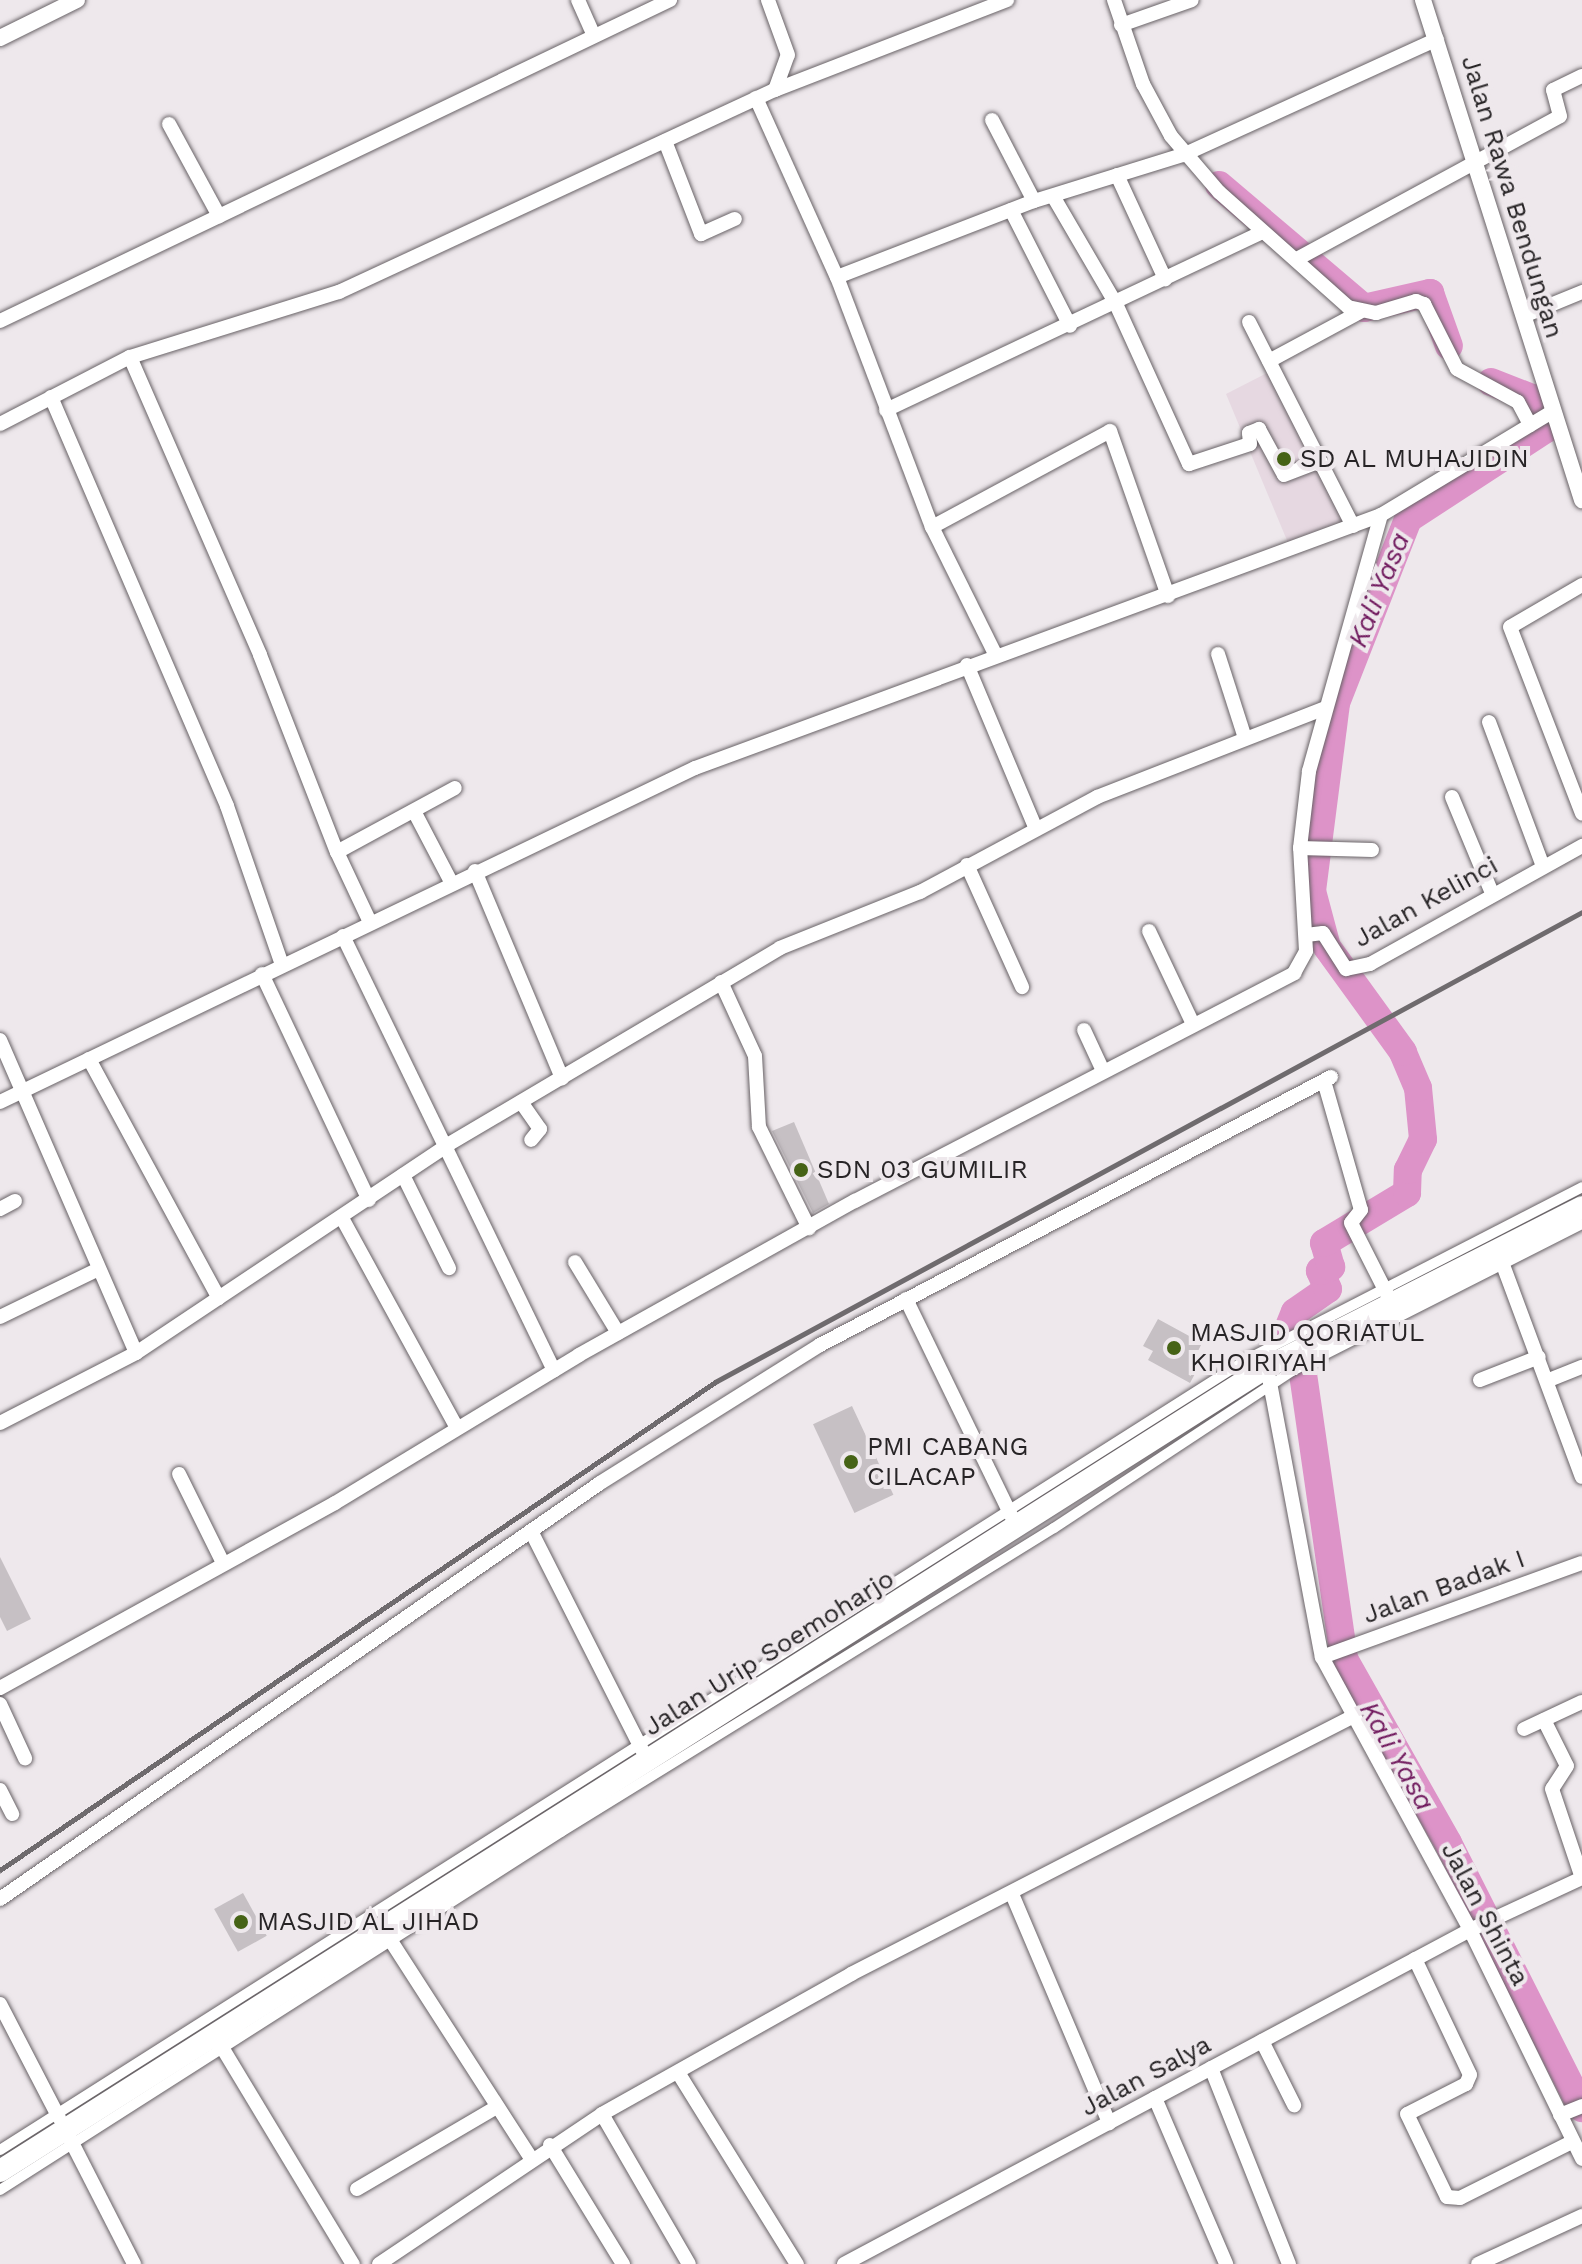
<!DOCTYPE html>
<html>
<head>
<meta charset="utf-8">
<style>
	body { margin:0 }
	#map { position:relative; width:1582px; height:2264px; overflow:hidden; background:#eee8ec; font-family:"Work Sans",sans-serif }
	div>[style] { position:absolute }
	.built>* { inset:0; background:#e6d8e1 }
	.river>* { height:28px; margin:-14px; padding:0 14px; transform-origin:14px; border-radius:14px; background:#dd93c8 }
	.building>* { inset:0; background:#c6c0c4; transform-origin:0 0 }
	.roads { filter:drop-shadow(0 0 2px #686266) drop-shadow(0 0 2px #686266) }
	.pedestrian>* { height:10px; margin:-5px; padding:0 5px; transform-origin:5px; border-radius:5px; background:#fff }
	.minor>* { height:14px; margin:-7px; padding:0 7px; transform-origin:7px; border-radius:7px; background:#fff }
	.tertiary>* { height:16px; margin:-8px; padding:0 8px; transform-origin:8px; border-radius:8px; background:#fff }
	.trunk>* { height:22px; margin:-11px; padding:0 11px; transform-origin:11px; border-radius:11px; background:#fff }
	.rail>* { height:5px; margin:-2.5px; padding:0 2.5px; transform-origin:2.5px; border-radius:2.5px; background:#6f6b6e }
	.dots>* { width:22px; height:22px; translate:-50% -50%; box-sizing:border-box; border:4px solid #eee8ec; border-radius:50% }
	span { translate:-50% -50%; white-space:nowrap; text-align:center; line-height:1.15; -webkit-text-stroke:8px #eee8ec; paint-order:stroke }
	.street-label { font-size:26px; color:#272426 }
	.poi-label { font-size:26px; color:#272426 }
	.left { translate:0 -50%; text-align:left }
	.water-label { font-size:28px; color:#711b5f; font-style:italic }
</style>
</head>
<body>
<div id="map">
	<div class="built">
		<i style="clip-path:polygon(1267px 373px,1350px 524px,1291px 550px,1226px 394px)"></i>
	</div>
	<div class="river">
		<i style="left:1219px;top:185px;width:190px;rotate:40.3deg"></i>
		<i style="left:1364px;top:308px;width:68px;rotate:-12.8deg"></i>
		<i style="left:1430px;top:293px;width:56px;rotate:70.3deg"></i>
		<i style="left:1288px;top:1329px;width:18px;rotate:-68deg"></i>
		<i style="left:1295px;top:1312px;width:40px;rotate:-34.9deg"></i>
		<i style="left:1328px;top:1289px;width:20px;rotate:-114deg"></i>
		<i style="left:1320px;top:1271px;width:12px;rotate:-20deg"></i>
		<i style="left:1331px;top:1267px;width:25px;rotate:-106deg"></i>
		<i style="left:1324px;top:1243px;width:97px;rotate:-31.1deg"></i>
		<i style="left:1407px;top:1193px;width:23px;rotate:-88deg"></i>
		<i style="left:1408px;top:1170px;width:34px;rotate:-64deg"></i>
		<i style="left:1423px;top:1139px;width:51px;rotate:-95.6deg"></i>
		<i style="left:1418px;top:1088px;width:39px;rotate:-113deg"></i>
		<i style="left:1403px;top:1052px;width:130px;rotate:-125.9deg"></i>
		<i style="left:1327px;top:947px;width:58px;rotate:-105deg"></i>
		<i style="left:1312px;top:891px;width:190px;rotate:-82.7deg"></i>
		<i style="left:1336px;top:703px;width:198px;rotate:-68.6deg"></i>
		<i style="left:1408px;top:519px;width:165px;rotate:-33.1deg"></i>
		<i style="left:1546px;top:429px;width:34px;rotate:-114deg"></i>
		<i style="left:1532px;top:398px;width:44px;rotate:-158.7deg"></i>
		<i style="left:1303px;top:1374px;width:288px;rotate:81.8deg"></i>
		<i style="left:1344px;top:1659px;width:211px;rotate:60.5deg"></i>
		<i style="left:1448px;top:1843px;width:297px;rotate:63.2deg"></i>
	</div>
	<div class="building">
		<i style="clip-path:polygon(794px 1122px,829px 1204px,813px 1213px,772px 1131px)"></i>
		<i style="clip-path:polygon(1158px 1319px,1202px 1343px,1197px 1353px,1204px 1357px,1190px 1383px,1148px 1360px,1153px 1351px,1143px 1346px)"></i>
		<i style="left:852px;top:1406px;width:98px;height:43px;rotate:65deg"></i>
		<i style="clip-path:polygon(0 1557px,31px 1619px,7px 1631px,0 1617px)"></i>
		<i style="left:243px;top:1893px;width:49px;height:33px;rotate:61deg"></i>
	</div>
	<div class="roads">
		<div class="pedestrian">
			<i style="left:0;top:2150px;width:1473px;rotate:-32.38deg"></i>
			<i style="left:1244px;top:1361px;width:380px;rotate:-27.2deg"></i>
			<i style="left:0;top:2190px;width:665px;rotate:-32.54deg"></i>
			<i style="left:561px;top:1832px;width:579px;rotate:-31.66deg"></i>
			<i style="left:1054px;top:1528px;width:285px;rotate:-33.4deg"></i>
			<i style="left:1292px;top:1371px;width:325px;rotate:-26.9deg"></i>
		</div>
		<div class="minor">
			<i style="left:578px;top:0;width:39px;rotate:66deg"></i>
			<i style="left:1114px;top:0;width:89px;rotate:71deg"></i>
			<i style="left:1143px;top:84px;width:59px;rotate:61.7deg"></i>
			<i style="left:1171px;top:136px;width:74px;rotate:49.4deg"></i>
			<i style="left:1219px;top:192px;width:173px;rotate:41.7deg"></i>
			<i style="left:1348px;top:307px;width:29px;rotate:12deg"></i>
			<i style="left:1376px;top:313px;width:42px;rotate:-16.7deg"></i>
			<i style="left:1416px;top:301px;width:9px;rotate:21deg"></i>
			<i style="left:1424px;top:304px;width:73px;rotate:63.1deg"></i>
			<i style="left:1457px;top:369px;width:69px;rotate:28.4deg"></i>
			<i style="left:1518px;top:402px;width:26px;rotate:62deg"></i>
			<i style="left:1121px;top:25px;width:75px;rotate:-19.4deg"></i>
			<i style="left:775px;top:90px;width:249px;rotate:-21.2deg"></i>
			<i style="left:756px;top:98px;width:196px;rotate:65.7deg"></i>
			<i style="left:837px;top:277px;width:267px;rotate:69.2deg"></i>
			<i style="left:932px;top:527px;width:142px;rotate:63.6deg"></i>
			<i style="left:992px;top:120px;width:91px;rotate:62.6deg"></i>
			<i style="left:169px;top:124px;width:105px;rotate:61.5deg"></i>
			<i style="left:665px;top:141px;width:100px;rotate:68.8deg"></i>
			<i style="left:701px;top:234px;width:37px;rotate:-24deg"></i>
			<i style="left:1117px;top:175px;width:115px;rotate:65.2deg"></i>
			<i style="left:1053px;top:196px;width:125px;rotate:59.7deg"></i>
			<i style="left:1116px;top:304px;width:176px;rotate:65.5deg"></i>
			<i style="left:1189px;top:464px;width:64px;rotate:-18.2deg"></i>
			<i style="left:1250px;top:444px;width:11px;rotate:-95deg"></i>
			<i style="left:1249px;top:433px;width:11px;rotate:-22deg"></i>
			<i style="left:1259px;top:429px;width:52px;rotate:61.5deg"></i>
			<i style="left:1284px;top:475px;width:39px;rotate:-21deg"></i>
			<i style="left:1011px;top:210px;width:130px;rotate:63deg"></i>
			<i style="left:1297px;top:259px;width:299px;rotate:-28.5deg"></i>
			<i style="left:1560px;top:116px;width:27px;rotate:-105deg"></i>
			<i style="left:1553px;top:90px;width:32px;rotate:-26deg"></i>
			<i style="left:837px;top:277px;width:211px;rotate:-21.1deg"></i>
			<i style="left:1034px;top:201px;width:156px;rotate:-17.2deg"></i>
			<i style="left:1183px;top:155px;width:279px;rotate:-24.5deg"></i>
			<i style="left:1526px;top:315px;width:61px;rotate:-22.3deg"></i>
			<i style="left:0;top:321px;width:743px;rotate:-25.6deg"></i>
			<i style="left:1249px;top:322px;width:229px;rotate:63deg"></i>
			<i style="left:130px;top:357px;width:325px;rotate:66.4deg"></i>
			<i style="left:260px;top:655px;width:212px;rotate:68.7deg"></i>
			<i style="left:337px;top:852px;width:134px;rotate:-28.5deg"></i>
			<i style="left:1269px;top:361px;width:103px;rotate:-28.3deg"></i>
			<i style="left:51px;top:397px;width:445px;rotate:66.7deg"></i>
			<i style="left:227px;top:806px;width:168px;rotate:70.9deg"></i>
			<i style="left:886px;top:410px;width:416px;rotate:-25.3deg"></i>
			<i style="left:0;top:424px;width:146px;rotate:-27.3deg"></i>
			<i style="left:130px;top:357px;width:219px;rotate:-17.3deg"></i>
			<i style="left:339px;top:292px;width:481px;rotate:-24.9deg"></i>
			<i style="left:775px;top:90px;width:37px;rotate:-70deg"></i>
			<i style="left:788px;top:55px;width:59px;rotate:-110deg"></i>
			<i style="left:932px;top:527px;width:202px;rotate:-28.3deg"></i>
			<i style="left:1110px;top:431px;width:175px;rotate:70.6deg"></i>
			<i style="left:1582px;top:585px;width:83px;rotate:149.7deg"></i>
			<i style="left:1510px;top:627px;width:200px;rotate:68.9deg"></i>
			<i style="left:1218px;top:654px;width:85px;rotate:72.2deg"></i>
			<i style="left:967px;top:665px;width:176px;rotate:67.2deg"></i>
			<i style="left:1489px;top:722px;width:152px;rotate:69.5deg"></i>
			<i style="left:1452px;top:797px;width:104px;rotate:67.4deg"></i>
			<i style="left:415px;top:813px;width:78px;rotate:62.4deg"></i>
			<i style="left:1300px;top:848px;width:72px;rotate:1.6deg"></i>
			<i style="left:337px;top:852px;width:77px;rotate:64.8deg"></i>
			<i style="left:967px;top:865px;width:134px;rotate:65.7deg"></i>
			<i style="left:475px;top:871px;width:225px;rotate:67.2deg"></i>
			<i style="left:1149px;top:931px;width:103px;rotate:64.7deg"></i>
			<i style="left:1306px;top:935px;width:17px;rotate:-7deg"></i>
			<i style="left:1323px;top:933px;width:43px;rotate:57.4deg"></i>
			<i style="left:1346px;top:969px;width:25px;rotate:-12deg"></i>
			<i style="left:1370px;top:964px;width:243px;rotate:-29.1deg"></i>
			<i style="left:343px;top:936px;width:483px;rotate:64.1deg"></i>
			<i style="left:262px;top:974px;width:250px;rotate:64.7deg"></i>
			<i style="left:721px;top:982px;width:81px;rotate:65.3deg"></i>
			<i style="left:755px;top:1056px;width:71px;rotate:86.8deg"></i>
			<i style="left:759px;top:1127px;width:113px;rotate:63.7deg"></i>
			<i style="left:1084px;top:1030px;width:45px;rotate:65.1deg"></i>
			<i style="left:0;top:1040px;width:341px;rotate:66.5deg"></i>
			<i style="left:136px;top:1353px;width:376px;rotate:-33.7deg"></i>
			<i style="left:449px;top:1144px;width:385px;rotate:-30.6deg"></i>
			<i style="left:780px;top:948px;width:151px;rotate:-21.8deg"></i>
			<i style="left:920px;top:892px;width:201px;rotate:-28.2deg"></i>
			<i style="left:1097px;top:797px;width:243px;rotate:-21.3deg"></i>
			<i style="left:89px;top:1059px;width:272px;rotate:61.5deg"></i>
			<i style="left:1324px;top:1081px;width:134px;rotate:74deg"></i>
			<i style="left:1361px;top:1210px;width:16px;rotate:128deg"></i>
			<i style="left:1351px;top:1223px;width:80px;rotate:63.1deg"></i>
			<i style="left:0;top:1102px;width:771px;rotate:-25.67deg"></i>
			<i style="left:695px;top:768px;width:731px;rotate:-20.24deg"></i>
			<i style="left:1381px;top:515px;width:200px;rotate:-31.1deg"></i>
			<i style="left:521px;top:1102px;width:33px;rotate:55deg"></i>
			<i style="left:540px;top:1129px;width:14px;rotate:129deg"></i>
			<i style="left:403px;top:1175px;width:104px;rotate:63.7deg"></i>
			<i style="left:0;top:1209px;width:17px;rotate:-28deg"></i>
			<i style="left:342px;top:1218px;width:237px;rotate:61.3deg"></i>
			<i style="left:1502px;top:1247px;width:18px;rotate:87deg"></i>
			<i style="left:1503px;top:1265px;width:226px;rotate:69.6deg"></i>
			<i style="left:575px;top:1262px;width:83px;rotate:58.8deg"></i>
			<i style="left:906px;top:1299px;width:242px;rotate:64.1deg"></i>
			<i style="left:0;top:1317px;width:108px;rotate:-25.9deg"></i>
			<i style="left:1267px;top:1367px;width:295px;rotate:79.3deg"></i>
			<i style="left:1322px;top:1657px;width:311px;rotate:61.5deg"></i>
			<i style="left:1470px;top:1930px;width:255px;rotate:63.9deg"></i>
			<i style="left:1480px;top:1380px;width:63px;rotate:-21.3deg"></i>
			<i style="left:1549px;top:1380px;width:35px;rotate:-22deg"></i>
			<i style="left:0;top:1423px;width:153px;rotate:-27.2deg"></i>
			<i style="left:179px;top:1474px;width:99px;rotate:63.7deg"></i>
			<i style="left:531px;top:1531px;width:246px;rotate:63.1deg"></i>
			<i style="left:1322px;top:1657px;width:276px;rotate:-19.9deg"></i>
			<i style="left:0;top:1688px;width:383px;rotate:-28.9deg"></i>
			<i style="left:335px;top:1503px;width:285px;rotate:-31.2deg"></i>
			<i style="left:579px;top:1355px;width:316px;rotate:-29.2deg"></i>
			<i style="left:855px;top:1201px;width:495px;rotate:-27.4deg"></i>
			<i style="left:1294px;top:973px;width:25px;rotate:-61deg"></i>
			<i style="left:1306px;top:951px;width:103px;rotate:-93.3deg"></i>
			<i style="left:1300px;top:848px;width:78px;rotate:-83.3deg"></i>
			<i style="left:1309px;top:771px;width:266px;rotate:-74.3deg"></i>
			<i style="left:0;top:1704px;width:60px;rotate:65.2deg"></i>
			<i style="left:1544px;top:1720px;width:51px;rotate:63.4deg"></i>
			<i style="left:1567px;top:1766px;width:27px;rotate:123deg"></i>
			<i style="left:1552px;top:1789px;width:94px;rotate:71.4deg"></i>
			<i style="left:1524px;top:1729px;width:64px;rotate:-25deg"></i>
			<i style="left:0;top:1790px;width:27px;rotate:63deg"></i>
			<i style="left:1012px;top:1894px;width:249px;rotate:67deg"></i>
			<i style="left:0;top:1899px;width:730px;rotate:-34.73deg"></i>
			<i style="left:600px;top:1483px;width:260px;rotate:-32.1deg"></i>
			<i style="left:820px;top:1345px;width:577px;rotate:-27.68deg"></i>
			<i style="left:388px;top:1926px;width:15px;rotate:79deg"></i>
			<i style="left:391px;top:1941px;width:258px;rotate:57.2deg"></i>
			<i style="left:1415px;top:1959px;width:128px;rotate:64.6deg"></i>
			<i style="left:1470px;top:2075px;width:10px;rotate:114deg"></i>
			<i style="left:1466px;top:2084px;width:66px;rotate:153deg"></i>
			<i style="left:1407px;top:2114px;width:92px;rotate:64.3deg"></i>
			<i style="left:1447px;top:2197px;width:13px;rotate:4deg"></i>
			<i style="left:1460px;top:2198px;width:125px;rotate:-26.6deg"></i>
			<i style="left:0;top:2004px;width:128px;rotate:62.6deg"></i>
			<i style="left:214px;top:2034px;width:269px;rotate:58.9deg"></i>
			<i style="left:1262px;top:2041px;width:72px;rotate:63.4deg"></i>
			<i style="left:1211px;top:2068px;width:211px;rotate:68.3deg"></i>
			<i style="left:679px;top:2074px;width:224px;rotate:58.2deg"></i>
			<i style="left:1155px;top:2098px;width:181px;rotate:66.8deg"></i>
			<i style="left:602px;top:2114px;width:173px;rotate:59.9deg"></i>
			<i style="left:1560px;top:2115px;width:24px;rotate:-22deg"></i>
			<i style="left:64px;top:2127px;width:154px;rotate:62.9deg"></i>
			<i style="left:550px;top:2145px;width:140px;rotate:58.5deg"></i>
			<i style="left:357px;top:2189px;width:160px;rotate:-30.4deg"></i>
			<i style="left:379px;top:2264px;width:269px;rotate:-33.9deg"></i>
			<i style="left:602px;top:2114px;width:286px;rotate:-29.3deg"></i>
			<i style="left:851px;top:1974px;width:563px;rotate:-27.16deg"></i>
			<i style="left:844px;top:2264px;width:710px;rotate:-28.08deg"></i>
			<i style="left:1470px;top:1930px;width:123px;rotate:-24.9deg"></i>
			<i style="left:1478px;top:2264px;width:115px;rotate:-24.8deg"></i>
		</div>
		<div class="tertiary">
			<i style="left:1423px;top:0;width:525px;rotate:72.36deg"></i>
			<i style="left:0;top:38px;width:86px;rotate:-26.3deg"></i>
		</div>
		<div class="trunk">
			<i style="left:0;top:2171px;width:1501px;rotate:-32.4deg"></i>
			<i style="left:1267px;top:1367px;width:353px;rotate:-26.9deg"></i>
		</div>
	</div>
	<div class="rail">
		<i style="left:0;top:1870px;width:866px;rotate:-34.31deg"></i>
		<i style="left:715px;top:1382px;width:986px;rotate:-28.46deg"></i>
	</div>
	<div class="dots">
		<i style="left:1284px;top:459px;background:#466316"></i>
		<i style="left:801px;top:1170px;background:#466316"></i>
		<i style="left:1174px;top:1348px;background:#466316"></i>
		<i style="left:851px;top:1462px;background:#466316"></i>
		<i style="left:241px;top:1922px;background:#466316"></i>
	</div>
	<div class="street-label">
		<span style="left:1512px;top:197px;rotate:73deg">Jalan Rawa Bendungan</span>
		<span style="left:1426px;top:902px;rotate:-29deg">Jalan Kelinci</span>
		<span style="left:1444px;top:1587px;rotate:-20deg">Jalan Badak I</span>
		<span style="left:769px;top:1653px;rotate:-32deg">Jalan Urip Soemoharjo</span>
		<span style="left:1485px;top:1914px;rotate:62deg">Jalan Shinta</span>
		<span style="left:1146px;top:2076px;rotate:-28deg">Jalan Salya</span>
	</div>
	<div class="poi-label">
		<span class="left" style="left:1300px;top:459px">SD AL MUHAJIDIN</span>
		<span class="left" style="left:817px;top:1170px">SDN 03 GUMILIR</span>
		<span class="left" style="left:1190px;top:1348px">MASJID QORIATUL<br>KHOIRIYAH</span>
		<span class="left" style="left:867px;top:1462px">PMI CABANG<br>CILACAP</span>
		<span class="left" style="left:257px;top:1922px">MASJID AL JIHAD</span>
	</div>
	<div class="water-label">
		<span style="left:1379px;top:590px;rotate:-68deg">Kali Yasa</span>
		<span style="left:1397px;top:1756px;rotate:60deg">Kali Yasa</span>
	</div>
</div>
</body>
</html>
